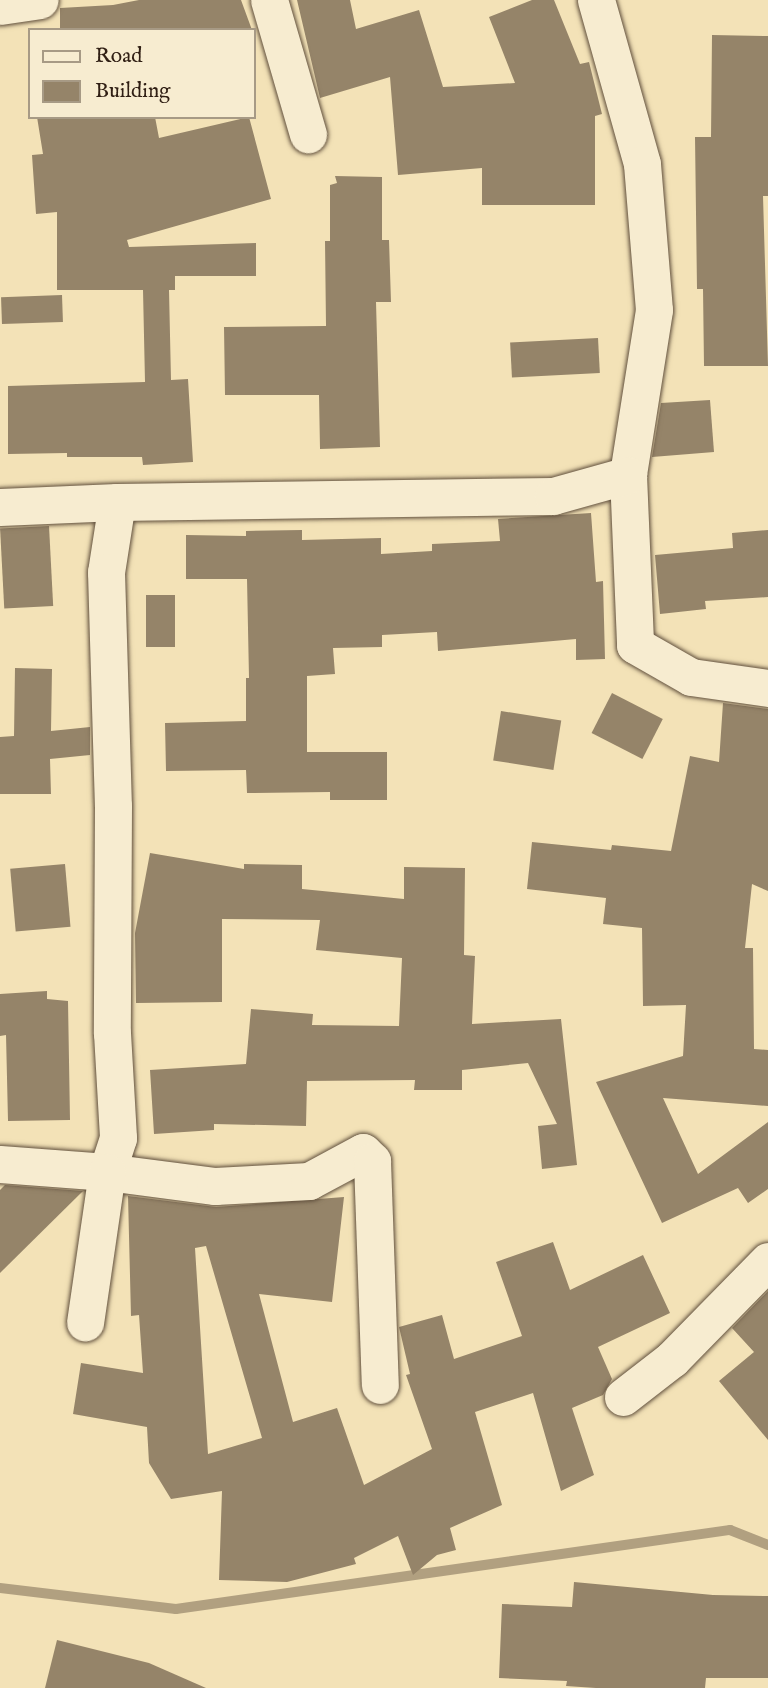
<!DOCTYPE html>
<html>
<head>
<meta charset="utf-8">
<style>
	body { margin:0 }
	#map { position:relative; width:768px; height:1688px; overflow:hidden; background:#f3e2b7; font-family:"IM FELL English",serif }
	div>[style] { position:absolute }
	.stream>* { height:10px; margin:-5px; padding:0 5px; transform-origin:5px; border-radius:5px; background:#b1a080 }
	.building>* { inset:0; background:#958469; transform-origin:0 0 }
	.roads { filter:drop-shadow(0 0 2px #61503d) drop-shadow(0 0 2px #61503d) }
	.street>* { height:37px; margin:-18.5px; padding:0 18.5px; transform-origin:18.5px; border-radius:18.5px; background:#f7ecd0 }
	span { translate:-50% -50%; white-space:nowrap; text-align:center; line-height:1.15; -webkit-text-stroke:6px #f7ecd0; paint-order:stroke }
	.legend { position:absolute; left:28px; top:28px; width:228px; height:91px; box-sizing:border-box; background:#f7ecd0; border:2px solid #a79a85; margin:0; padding:9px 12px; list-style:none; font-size:21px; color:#301f14 }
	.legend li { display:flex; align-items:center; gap:14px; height:35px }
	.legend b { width:35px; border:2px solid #a79a85 }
</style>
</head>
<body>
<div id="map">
	<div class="stream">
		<i style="left:0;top:1588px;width:177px;rotate:6.8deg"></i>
		<i style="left:176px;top:1609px;width:560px;rotate:-8.12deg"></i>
		<i style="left:730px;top:1530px;width:41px;rotate:21.5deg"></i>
	</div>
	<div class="building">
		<i style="clip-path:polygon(139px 0,241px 0,252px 30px,60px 30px,60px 8px,113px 5px)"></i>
		<i style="clip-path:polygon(297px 0,350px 0,356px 29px,419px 10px,443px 87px,515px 83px,489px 17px,532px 0,554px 0,580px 64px,589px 62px,602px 114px,595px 116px,595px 205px,482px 205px,482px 168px,398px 175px,390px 77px,320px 98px)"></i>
		<i style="clip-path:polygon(712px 35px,768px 36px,768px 196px,763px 196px,768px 366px,704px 366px,703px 289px,697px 289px,695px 137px,711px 137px)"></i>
		<i style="clip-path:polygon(37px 117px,155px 117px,159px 138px,249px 117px,271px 199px,127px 240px,129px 247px,256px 243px,256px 276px,175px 276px,175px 290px,169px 290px,171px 380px,188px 379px,193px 462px,143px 465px,142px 457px,67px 457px,67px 453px,8px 454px,8px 386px,145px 382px,143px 290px,57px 290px,57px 212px,36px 214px,32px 155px,43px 154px)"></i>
		<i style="clip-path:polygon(335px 176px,382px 177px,382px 240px,389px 240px,391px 302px,376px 302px,380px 447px,320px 449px,319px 395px,225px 395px,224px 327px,326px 326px,325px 241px,330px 241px,330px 185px,337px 183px)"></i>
		<i style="left:62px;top:295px;width:27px;height:61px;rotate:88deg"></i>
		<i style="left:598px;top:338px;width:35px;height:88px;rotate:87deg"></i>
		<i style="clip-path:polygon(710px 400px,714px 452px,652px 457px,661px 403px)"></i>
		<i style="clip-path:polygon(591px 513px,596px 582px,603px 581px,605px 659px,576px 660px,576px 639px,438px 651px,437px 632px,382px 635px,382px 647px,333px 648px,335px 674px,307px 676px,307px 752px,387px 752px,387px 800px,330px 800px,330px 792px,247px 793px,246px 770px,166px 771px,165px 723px,246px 721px,246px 678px,249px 678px,247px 579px,186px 579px,186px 535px,246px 536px,246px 531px,302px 530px,302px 540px,381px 538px,381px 554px,432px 551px,432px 544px,500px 541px,498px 519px)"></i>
		<i style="left:49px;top:526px;width:80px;height:49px;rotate:87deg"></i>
		<i style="clip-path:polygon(768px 530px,768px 597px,705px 601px,706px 609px,660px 614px,655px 555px,733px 548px,732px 533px)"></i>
		<i style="left:146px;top:595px;width:29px;height:52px"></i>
		<i style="clip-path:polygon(15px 668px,52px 669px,51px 731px,90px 727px,90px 755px,50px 759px,51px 794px,0 794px,0 737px,14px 736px)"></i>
		<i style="left:612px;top:693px;width:57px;height:45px;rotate:27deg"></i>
		<i style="clip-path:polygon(723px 703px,768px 709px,768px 891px,752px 884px,745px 948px,753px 948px,754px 1049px,768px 1050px,768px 1106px,663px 1098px,698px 1174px,768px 1122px,768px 1189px,748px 1203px,738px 1188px,662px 1223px,596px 1082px,683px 1056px,686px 1005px,643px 1006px,642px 928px,603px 924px,606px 898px,527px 889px,532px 842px,611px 850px,612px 845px,671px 851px,690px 756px,719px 762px)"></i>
		<i style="left:501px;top:711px;width:61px;height:50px;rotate:9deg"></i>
		<i style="clip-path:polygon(150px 853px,244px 869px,244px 864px,302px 865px,302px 889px,404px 899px,404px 867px,465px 868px,464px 955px,475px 956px,472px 1024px,561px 1019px,577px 1165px,542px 1169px,538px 1126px,557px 1124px,528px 1063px,462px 1070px,462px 1090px,414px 1090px,415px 1080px,307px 1081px,306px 1126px,214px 1124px,214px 1130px,154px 1134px,150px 1070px,246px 1064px,251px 1009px,313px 1014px,312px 1025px,399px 1026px,402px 958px,316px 950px,320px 920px,222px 919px,222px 1002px,136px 1003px,135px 933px)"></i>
		<i style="left:65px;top:864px;width:63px;height:55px;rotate:85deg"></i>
		<i style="clip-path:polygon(47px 991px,47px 999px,68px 1001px,70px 1120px,8px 1121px,6px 1035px,0 1036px,0 994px)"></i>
		<i style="clip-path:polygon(5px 1185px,83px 1191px,0 1273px,0 1190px)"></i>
		<i style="clip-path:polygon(evenodd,128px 1196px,216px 1207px,344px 1197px,332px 1302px,259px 1294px,293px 1422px,337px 1408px,364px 1485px,432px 1449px,406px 1375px,410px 1374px,399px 1327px,442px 1315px,454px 1359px,522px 1336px,496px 1262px,553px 1242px,570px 1290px,643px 1255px,670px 1313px,598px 1347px,612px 1379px,603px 1395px,572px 1408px,594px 1475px,561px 1491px,533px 1393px,475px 1412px,502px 1505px,450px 1528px,456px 1550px,437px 1555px,413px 1575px,398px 1536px,354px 1558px,356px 1564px,287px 1582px,219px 1580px,222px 1491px,171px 1499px,149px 1463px,147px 1427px,73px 1414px,81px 1363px,143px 1373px,139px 1315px,131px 1316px,128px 1196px,206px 1246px,262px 1438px,208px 1454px,195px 1248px,206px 1246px)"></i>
		<i style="clip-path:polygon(768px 1291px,768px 1440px,719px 1381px,754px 1352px,732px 1328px)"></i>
		<i style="clip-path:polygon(574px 1582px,713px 1595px,768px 1596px,768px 1678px,706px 1678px,705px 1688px,596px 1688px,566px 1686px,567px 1681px,499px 1678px,502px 1604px,572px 1607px)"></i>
		<i style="clip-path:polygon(57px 1640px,149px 1663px,206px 1688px,45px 1688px)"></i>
	</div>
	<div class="roads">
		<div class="street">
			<i style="left:269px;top:0;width:140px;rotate:73.8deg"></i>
			<i style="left:596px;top:0;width:170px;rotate:74.3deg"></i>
			<i style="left:642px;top:164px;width:146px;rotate:85.3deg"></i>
			<i style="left:654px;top:310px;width:167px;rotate:99deg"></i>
			<i style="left:628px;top:475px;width:170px;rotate:87.6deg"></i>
			<i style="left:635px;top:645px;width:64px;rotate:29.7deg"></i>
			<i style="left:691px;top:677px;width:78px;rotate:8.1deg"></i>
			<i style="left:0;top:6px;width:40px;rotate:-8.5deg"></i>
			<i style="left:117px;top:502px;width:71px;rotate:98.9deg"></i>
			<i style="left:106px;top:572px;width:234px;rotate:88.3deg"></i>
			<i style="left:113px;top:806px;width:227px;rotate:90.3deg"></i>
			<i style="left:112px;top:1033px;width:105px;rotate:86.7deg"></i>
			<i style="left:118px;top:1138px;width:36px;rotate:108deg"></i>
			<i style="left:107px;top:1172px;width:109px;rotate:7.4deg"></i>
			<i style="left:215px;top:1186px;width:94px;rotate:-3deg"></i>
			<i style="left:309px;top:1181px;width:61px;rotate:-28.2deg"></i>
			<i style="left:363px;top:1152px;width:13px;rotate:45deg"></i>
			<i style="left:372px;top:1161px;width:224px;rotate:88deg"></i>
			<i style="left:0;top:507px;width:117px;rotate:-2.4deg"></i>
			<i style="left:117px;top:502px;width:436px;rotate:-0.8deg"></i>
			<i style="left:553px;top:496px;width:78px;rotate:-15.6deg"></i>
			<i style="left:0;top:1164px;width:107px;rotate:4.3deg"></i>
			<i style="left:107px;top:1172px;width:152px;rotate:98.3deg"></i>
			<i style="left:623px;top:1397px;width:62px;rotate:-37.8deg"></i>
			<i style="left:672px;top:1359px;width:137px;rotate:-45.6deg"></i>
		</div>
	</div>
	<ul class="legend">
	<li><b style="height:9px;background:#f7ecd0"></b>Road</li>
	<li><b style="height:19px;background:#958469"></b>Building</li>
	</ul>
</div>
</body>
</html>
